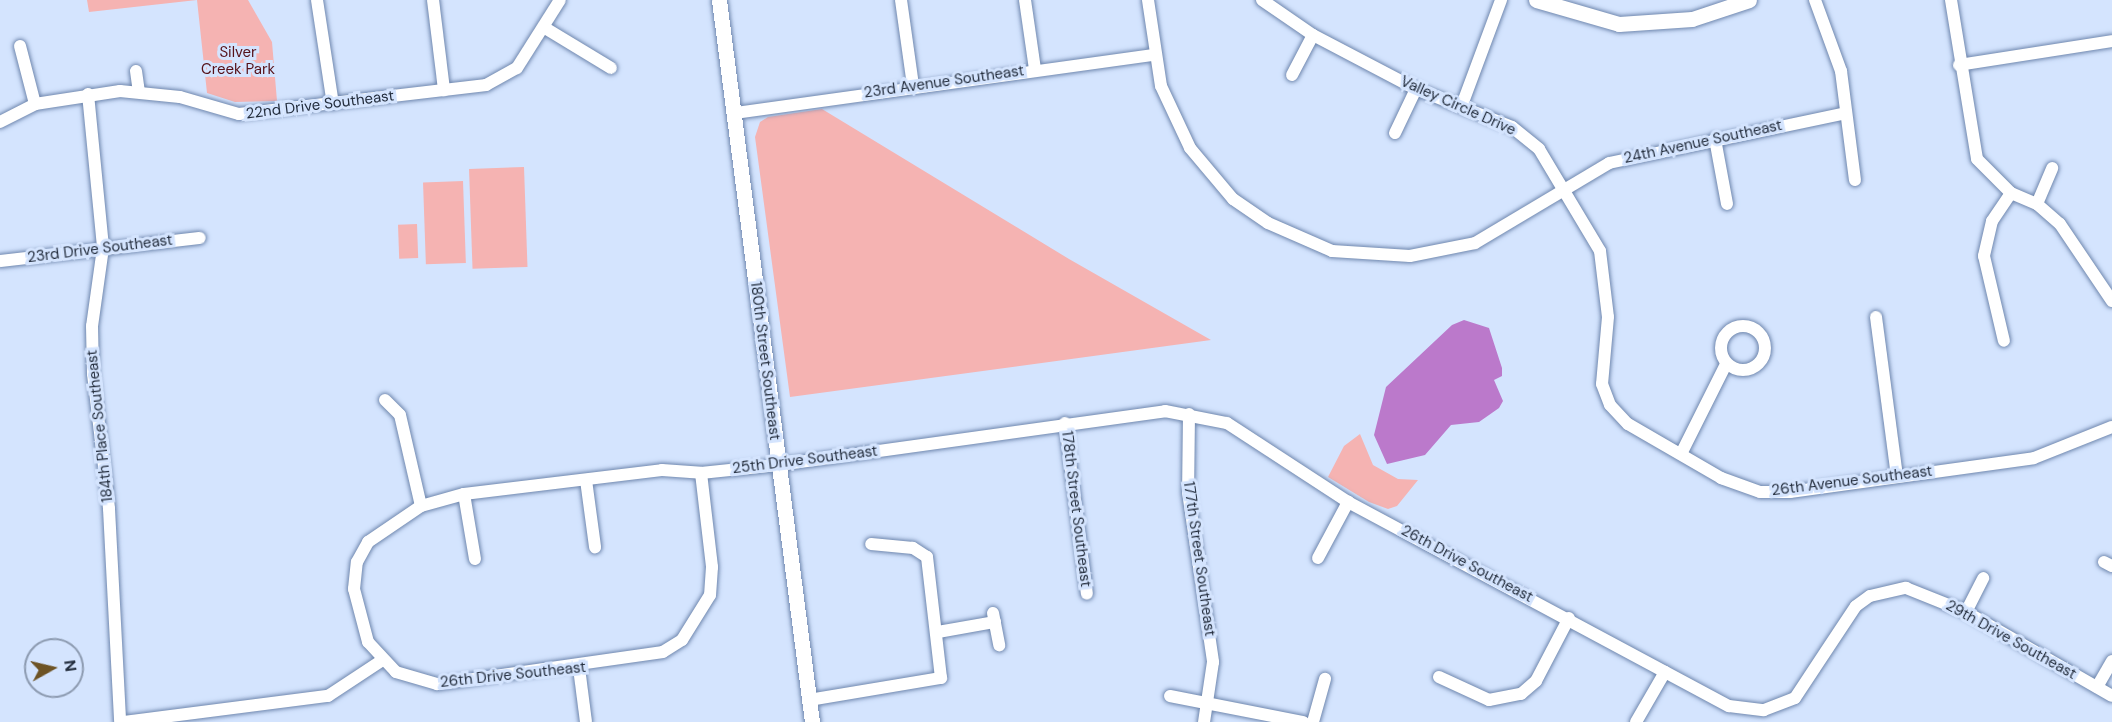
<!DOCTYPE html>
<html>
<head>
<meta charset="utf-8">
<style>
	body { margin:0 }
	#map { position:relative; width:2112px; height:722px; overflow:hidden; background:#d4e4fe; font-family:"DM Sans",sans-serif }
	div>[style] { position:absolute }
	.green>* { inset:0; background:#f5b3b2; transform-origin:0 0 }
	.water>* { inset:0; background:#bb79cb }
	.roads { filter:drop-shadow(0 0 2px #6f87ae) drop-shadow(0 0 2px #6f87ae) }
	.minor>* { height:12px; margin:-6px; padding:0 6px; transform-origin:6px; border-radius:6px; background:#fff }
	.minor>.ring { margin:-6px; padding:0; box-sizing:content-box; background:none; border:12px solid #fff; border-radius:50% }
	.tertiary>* { height:15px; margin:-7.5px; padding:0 7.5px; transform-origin:7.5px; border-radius:7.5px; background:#fff }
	span { translate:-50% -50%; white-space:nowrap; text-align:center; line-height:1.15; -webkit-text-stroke:6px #d4e4fe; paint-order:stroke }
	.park-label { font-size:15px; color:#551018 }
	.street-label { font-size:15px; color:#232d3d }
	.north { position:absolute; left:24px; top:638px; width:60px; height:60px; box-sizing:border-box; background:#d4e4fe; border:2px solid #8d9bb1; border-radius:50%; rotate:82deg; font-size:16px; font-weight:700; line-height:24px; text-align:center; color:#232d3d }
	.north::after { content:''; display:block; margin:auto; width:21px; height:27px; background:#6d5325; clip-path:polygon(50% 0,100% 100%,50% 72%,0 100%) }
</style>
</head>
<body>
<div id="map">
	<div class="green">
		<i style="clip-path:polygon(87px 0,248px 0,272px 42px,277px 101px,235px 102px,207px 93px,197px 0,89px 12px)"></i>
		<i style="clip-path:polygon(822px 109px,1069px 259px,1211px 340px,790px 397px,755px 137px,760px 122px,768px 117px)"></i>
		<i style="left:524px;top:167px;width:100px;height:55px;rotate:88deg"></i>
		<i style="left:463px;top:181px;width:82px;height:40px;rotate:88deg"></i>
		<i style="left:417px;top:224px;width:34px;height:19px;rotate:88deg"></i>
		<i style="clip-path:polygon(1360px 434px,1373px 465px,1398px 479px,1418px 480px,1397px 506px,1388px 509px,1369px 502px,1328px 477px,1344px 446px)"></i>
	</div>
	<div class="water">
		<i style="clip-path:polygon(1464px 320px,1489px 328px,1502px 368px,1502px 376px,1494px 380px,1503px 401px,1499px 408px,1479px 422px,1451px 425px,1425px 455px,1387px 464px,1374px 435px,1386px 387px,1452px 325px)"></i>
	</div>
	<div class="roads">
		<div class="minor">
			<i style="left:317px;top:0;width:105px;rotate:81.3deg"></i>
			<i style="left:433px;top:0;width:91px;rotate:83deg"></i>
			<i style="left:901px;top:0;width:86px;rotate:82deg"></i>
			<i style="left:1025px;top:0;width:70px;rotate:81.8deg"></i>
			<i style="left:1148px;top:0;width:87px;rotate:81.4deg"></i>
			<i style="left:1161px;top:86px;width:68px;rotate:64.9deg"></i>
			<i style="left:1190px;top:148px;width:67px;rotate:49.9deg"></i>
			<i style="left:1233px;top:199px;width:42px;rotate:34.4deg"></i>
			<i style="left:1268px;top:223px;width:70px;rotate:23.6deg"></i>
			<i style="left:1332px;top:251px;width:78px;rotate:3.7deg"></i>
			<i style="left:1410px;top:256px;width:66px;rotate:-11.3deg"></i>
			<i style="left:1475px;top:243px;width:156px;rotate:-30.8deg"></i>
			<i style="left:1609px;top:163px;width:242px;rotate:-11.9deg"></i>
			<i style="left:1262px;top:0;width:62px;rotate:34.5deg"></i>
			<i style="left:1313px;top:35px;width:116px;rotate:27.7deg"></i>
			<i style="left:1416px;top:89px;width:103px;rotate:21.6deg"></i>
			<i style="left:1512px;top:127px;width:35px;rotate:39deg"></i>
			<i style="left:1539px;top:149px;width:119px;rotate:59.1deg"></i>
			<i style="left:1600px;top:251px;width:66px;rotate:83.1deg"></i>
			<i style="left:1608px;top:317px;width:67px;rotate:95.1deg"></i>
			<i style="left:1602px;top:384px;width:22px;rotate:69deg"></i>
			<i style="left:1610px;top:405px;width:26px;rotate:47deg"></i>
			<i style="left:1628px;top:424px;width:108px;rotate:30.1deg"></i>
			<i style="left:1721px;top:478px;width:41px;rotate:19.7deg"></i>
			<i style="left:1760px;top:492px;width:30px"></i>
			<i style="left:1790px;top:492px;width:246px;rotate:-7.9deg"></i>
			<i style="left:2034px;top:458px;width:84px;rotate:-21.7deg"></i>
			<i style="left:1815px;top:0;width:76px;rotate:69.9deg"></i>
			<i style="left:1841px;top:71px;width:110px;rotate:82.7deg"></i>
			<i style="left:1951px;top:0;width:161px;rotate:80.7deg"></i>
			<i style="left:1977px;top:159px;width:48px;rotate:45deg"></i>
			<i style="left:2011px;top:193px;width:34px;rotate:124deg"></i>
			<i style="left:1992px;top:221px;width:36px;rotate:103deg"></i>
			<i style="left:1984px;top:256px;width:87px;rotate:76.8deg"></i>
			<i style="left:545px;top:28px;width:77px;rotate:31.2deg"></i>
			<i style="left:20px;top:46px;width:60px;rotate:75.5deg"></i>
			<i style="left:1959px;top:65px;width:155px;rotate:-8.9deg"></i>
			<i style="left:136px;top:71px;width:21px;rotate:82deg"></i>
			<i style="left:1292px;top:75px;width:45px;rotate:-62.3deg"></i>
			<i style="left:88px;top:94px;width:155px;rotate:84.4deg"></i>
			<i style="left:103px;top:248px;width:79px;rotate:98deg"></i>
			<i style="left:92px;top:326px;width:48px;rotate:88.8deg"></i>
			<i style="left:93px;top:374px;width:136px;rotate:83.2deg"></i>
			<i style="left:109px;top:509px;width:213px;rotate:87deg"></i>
			<i style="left:1462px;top:105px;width:112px;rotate:-69.6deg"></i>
			<i style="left:735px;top:113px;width:422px;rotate:-7.9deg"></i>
			<i style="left:0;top:122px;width:39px;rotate:-27deg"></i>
			<i style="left:35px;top:104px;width:86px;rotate:-8.7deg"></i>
			<i style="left:120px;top:91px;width:60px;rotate:5.7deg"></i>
			<i style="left:180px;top:97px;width:61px;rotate:16.1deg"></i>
			<i style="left:239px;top:114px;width:249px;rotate:-6.7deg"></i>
			<i style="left:486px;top:85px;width:35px;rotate:-29deg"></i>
			<i style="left:517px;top:68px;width:80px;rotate:-57.7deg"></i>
			<i style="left:1395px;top:133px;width:49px;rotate:-64.5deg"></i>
			<i style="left:1715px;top:139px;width:66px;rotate:79.5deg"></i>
			<i style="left:2011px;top:193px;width:28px;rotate:23deg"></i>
			<i style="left:2037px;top:204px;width:30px;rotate:41deg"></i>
			<i style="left:2060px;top:224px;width:93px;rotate:56deg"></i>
			<i style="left:2037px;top:204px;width:39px;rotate:-67deg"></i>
			<i style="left:0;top:261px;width:201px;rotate:-6.6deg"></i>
			<i style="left:1876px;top:317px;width:160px;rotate:82.5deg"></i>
			<i class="ring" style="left:1721px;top:326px;width:32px;height:32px"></i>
			<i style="left:385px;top:400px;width:21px;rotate:45deg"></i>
			<i style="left:400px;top:415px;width:93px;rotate:77deg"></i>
			<i style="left:1189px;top:414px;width:78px;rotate:90.7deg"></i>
			<i style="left:1188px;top:492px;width:172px;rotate:81.6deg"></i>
			<i style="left:1213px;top:662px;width:61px;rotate:98.5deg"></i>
			<i style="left:1065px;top:423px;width:172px;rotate:82.7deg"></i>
			<i style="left:1681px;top:454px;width:101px;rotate:-63.4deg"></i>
			<i style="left:701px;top:473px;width:95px;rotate:83.3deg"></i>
			<i style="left:712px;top:567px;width:28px;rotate:94deg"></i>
			<i style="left:710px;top:595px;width:53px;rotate:121.9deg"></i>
			<i style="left:682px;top:640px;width:22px;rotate:148deg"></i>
			<i style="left:663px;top:652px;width:228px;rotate:171.9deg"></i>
			<i style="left:437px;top:684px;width:43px;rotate:-163.7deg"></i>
			<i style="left:396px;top:672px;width:41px;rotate:-133deg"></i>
			<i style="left:368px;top:642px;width:55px;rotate:-104.8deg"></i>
			<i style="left:354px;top:589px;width:27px;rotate:-84deg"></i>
			<i style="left:357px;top:562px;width:23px;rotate:-61deg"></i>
			<i style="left:368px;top:542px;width:64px;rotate:-34.2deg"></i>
			<i style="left:421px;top:506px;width:45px;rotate:-15.6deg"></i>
			<i style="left:464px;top:494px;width:199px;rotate:-6.9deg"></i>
			<i style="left:662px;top:470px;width:39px;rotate:4deg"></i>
			<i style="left:701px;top:473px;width:77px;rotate:-5.9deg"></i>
			<i style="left:778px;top:465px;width:391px;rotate:-7.9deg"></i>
			<i style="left:1165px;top:411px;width:63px;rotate:11deg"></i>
			<i style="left:1227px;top:423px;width:145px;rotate:33.1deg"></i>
			<i style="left:1348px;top:502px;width:432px;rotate:28.2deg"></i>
			<i style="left:1729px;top:706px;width:35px;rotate:7deg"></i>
			<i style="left:1764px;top:710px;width:33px;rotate:-21deg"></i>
			<i style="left:1795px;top:698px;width:110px;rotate:-56.5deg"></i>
			<i style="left:1856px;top:606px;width:17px;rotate:-36deg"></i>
			<i style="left:1870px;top:596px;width:37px;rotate:-13deg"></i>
			<i style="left:1906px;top:588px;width:65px;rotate:21.8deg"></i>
			<i style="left:1966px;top:612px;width:168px;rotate:29.9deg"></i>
			<i style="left:586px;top:480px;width:68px;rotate:82.3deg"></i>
			<i style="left:464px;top:494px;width:66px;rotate:80.4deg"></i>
			<i style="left:1318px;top:558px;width:64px;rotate:-61.8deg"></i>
			<i style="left:2104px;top:562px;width:9px;rotate:27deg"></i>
			<i style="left:1966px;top:612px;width:38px;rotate:-63deg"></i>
			<i style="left:993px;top:613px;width:33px;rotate:79deg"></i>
			<i style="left:938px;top:632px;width:58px;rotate:-10deg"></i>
			<i style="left:579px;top:668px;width:54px;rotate:82.6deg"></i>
			<i style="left:1439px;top:677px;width:55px;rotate:24.7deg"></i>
			<i style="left:1489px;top:700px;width:33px;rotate:-11deg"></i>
			<i style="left:1521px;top:694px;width:20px;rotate:-41deg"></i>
			<i style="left:1536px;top:681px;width:71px;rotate:-62.4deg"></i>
			<i style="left:2097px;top:687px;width:30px;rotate:-60deg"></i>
			<i style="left:1170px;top:696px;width:136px;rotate:11.1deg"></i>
			<i style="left:809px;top:700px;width:134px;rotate:-9.5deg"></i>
			<i style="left:941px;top:678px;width:122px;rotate:-96.6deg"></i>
			<i style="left:927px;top:557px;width:17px;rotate:-147deg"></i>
			<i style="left:913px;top:548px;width:42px;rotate:-174.6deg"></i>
			<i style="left:124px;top:722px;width:206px;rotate:-7.3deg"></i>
			<i style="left:328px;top:696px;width:64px;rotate:-33.4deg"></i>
			<i style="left:1313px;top:722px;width:45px;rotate:-74.4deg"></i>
			<i style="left:1636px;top:722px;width:58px;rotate:-59.9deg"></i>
		</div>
		<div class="tertiary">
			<i style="left:719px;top:0;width:728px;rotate:82.66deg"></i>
			<i style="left:1536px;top:0;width:86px;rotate:16.1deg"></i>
			<i style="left:1619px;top:24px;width:73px;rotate:-3.9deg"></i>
			<i style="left:1692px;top:19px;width:60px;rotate:-18.4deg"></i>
		</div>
	</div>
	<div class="park-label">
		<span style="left:238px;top:61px">Silver<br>Creek Park</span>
	</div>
	<div class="street-label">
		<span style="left:944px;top:82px;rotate:-8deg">23rd Avenue Southeast</span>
		<span style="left:320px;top:105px;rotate:-7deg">22nd Drive Southeast</span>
		<span style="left:1458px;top:106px;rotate:24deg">Valley Circle Drive</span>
		<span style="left:1703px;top:142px;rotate:-12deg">24th Avenue Southeast</span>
		<span style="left:100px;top:249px;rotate:-7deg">23rd Drive Southeast</span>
		<span style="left:765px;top:361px;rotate:83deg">180th Street Southeast</span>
		<span style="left:100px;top:426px;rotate:-96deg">184th Place Southeast</span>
		<span style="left:805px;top:460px;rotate:-7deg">25th Drive Southeast</span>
		<span style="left:1852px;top:481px;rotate:-7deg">26th Avenue Southeast</span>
		<span style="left:1076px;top:509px;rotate:83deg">178th Street Southeast</span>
		<span style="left:1199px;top:559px;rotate:82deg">177th Street Southeast</span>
		<span style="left:1467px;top:564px;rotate:28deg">26th Drive Southeast</span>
		<span style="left:2011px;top:640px;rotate:29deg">29th Drive Southeast</span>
		<span style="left:513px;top:675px;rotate:-6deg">26th Drive Southeast</span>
	</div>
	<div class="north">N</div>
</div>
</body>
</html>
